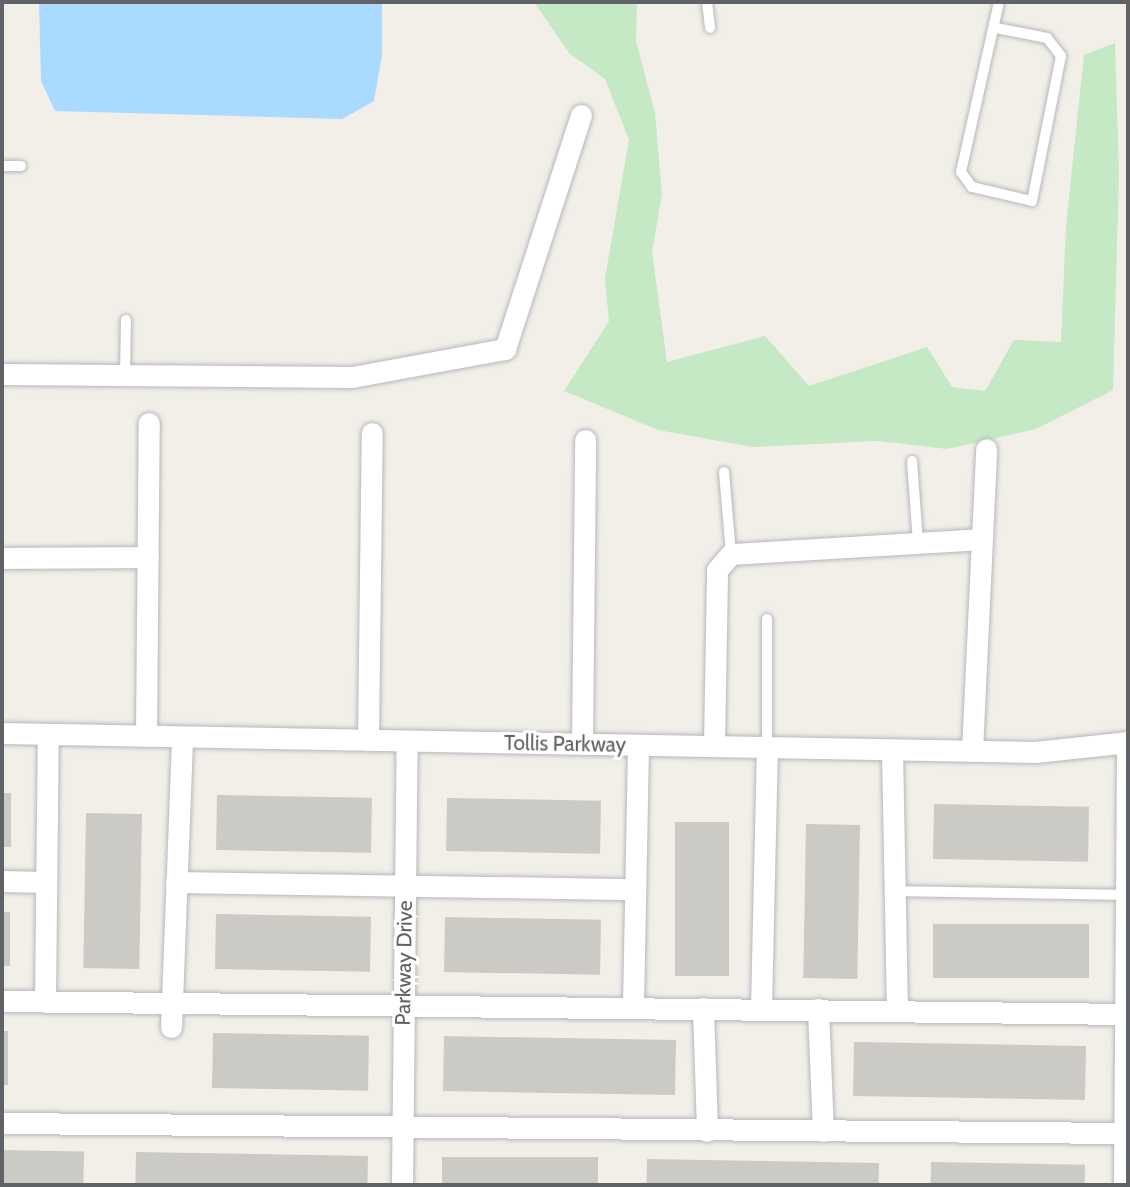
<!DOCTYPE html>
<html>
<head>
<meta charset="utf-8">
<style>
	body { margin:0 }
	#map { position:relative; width:1130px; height:1187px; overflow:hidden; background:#f1efe8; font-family:Cabin,sans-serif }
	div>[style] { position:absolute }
	.green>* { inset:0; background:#c5e8c5 }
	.water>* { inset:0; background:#aadaff }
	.building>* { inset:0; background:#cccac5; transform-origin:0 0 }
	.roads { filter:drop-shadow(0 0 2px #b5b8bc) drop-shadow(0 0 2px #b5b8bc) }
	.lane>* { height:10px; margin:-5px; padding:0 5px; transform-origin:5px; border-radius:5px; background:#fff }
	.street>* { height:21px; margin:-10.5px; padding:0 10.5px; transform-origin:10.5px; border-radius:10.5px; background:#fff }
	span { translate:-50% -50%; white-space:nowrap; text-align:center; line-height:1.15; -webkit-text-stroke:6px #fff; paint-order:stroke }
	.street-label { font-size:21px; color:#5f6368 }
	.frame { position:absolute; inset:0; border:4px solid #5f6368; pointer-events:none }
</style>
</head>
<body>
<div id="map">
	<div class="green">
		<i style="clip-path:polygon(534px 2px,637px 2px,636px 41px,655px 113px,662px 194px,652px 252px,667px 362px,765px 336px,809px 386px,927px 347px,952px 387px,985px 391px,1014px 340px,1061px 342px,1066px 226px,1084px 55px,1115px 43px,1119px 173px,1113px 390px,1036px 429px,947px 449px,878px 441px,753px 447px,658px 430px,564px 391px,609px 321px,605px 278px,629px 140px,605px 79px,569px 53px)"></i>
	</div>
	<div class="water">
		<i style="clip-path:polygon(39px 2px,382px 2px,382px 55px,374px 101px,342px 119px,55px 111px,41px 81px)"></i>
	</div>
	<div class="building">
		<i style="left:2px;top:793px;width:9px;height:54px"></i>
		<i style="left:217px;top:795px;width:155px;height:55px;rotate:1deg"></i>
		<i style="left:447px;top:798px;width:154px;height:53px;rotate:1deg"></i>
		<i style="left:934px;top:804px;width:155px;height:55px;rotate:1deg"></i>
		<i style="left:86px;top:813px;width:56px;height:155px;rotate:1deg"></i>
		<i style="left:675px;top:822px;width:54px;height:154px"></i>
		<i style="left:806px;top:824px;width:54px;height:154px;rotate:1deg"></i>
		<i style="left:2px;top:912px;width:8px;height:54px"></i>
		<i style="left:216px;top:914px;width:155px;height:55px;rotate:1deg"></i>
		<i style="left:445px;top:917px;width:156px;height:55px;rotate:1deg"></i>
		<i style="left:933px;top:924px;width:156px;height:54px"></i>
		<i style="left:2px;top:1031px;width:6px;height:54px"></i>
		<i style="left:213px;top:1033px;width:156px;height:55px;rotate:1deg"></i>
		<i style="left:444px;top:1036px;width:232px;height:55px;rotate:1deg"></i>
		<i style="left:854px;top:1042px;width:232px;height:54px;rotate:1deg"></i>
		<i style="left:2px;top:1150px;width:82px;height:35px;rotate:1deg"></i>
		<i style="left:136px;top:1152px;width:232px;height:33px;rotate:1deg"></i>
		<i style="left:442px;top:1157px;width:156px;height:28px"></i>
		<i style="left:647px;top:1159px;width:232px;height:26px;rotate:1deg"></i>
		<i style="left:931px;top:1162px;width:154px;height:23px;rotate:1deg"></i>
	</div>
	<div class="roads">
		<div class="lane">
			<i style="left:707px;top:2px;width:26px;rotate:83deg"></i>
			<i style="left:996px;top:28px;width:52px;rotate:11.1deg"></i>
			<i style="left:1047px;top:38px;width:23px;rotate:52deg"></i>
			<i style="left:1061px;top:56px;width:148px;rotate:101.3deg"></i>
			<i style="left:1032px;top:201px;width:62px;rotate:-166.9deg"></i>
			<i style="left:972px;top:187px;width:19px;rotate:-126deg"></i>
			<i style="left:961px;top:172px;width:174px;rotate:-77.4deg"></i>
			<i style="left:2px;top:166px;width:19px"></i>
			<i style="left:125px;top:375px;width:55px;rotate:-89deg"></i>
			<i style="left:912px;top:461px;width:82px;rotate:85.8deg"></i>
			<i style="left:724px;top:472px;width:82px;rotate:85.1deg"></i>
			<i style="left:767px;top:747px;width:128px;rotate:-90deg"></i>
			<i style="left:895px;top:891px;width:231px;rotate:1deg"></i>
		</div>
		<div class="street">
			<i style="left:2px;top:374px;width:350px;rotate:0.5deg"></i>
			<i style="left:352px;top:377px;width:156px;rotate:-10.4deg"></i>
			<i style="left:505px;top:349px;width:246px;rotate:-72deg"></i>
			<i style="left:2px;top:558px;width:146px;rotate:-0.4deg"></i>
			<i style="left:2px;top:733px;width:1033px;rotate:1.05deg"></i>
			<i style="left:1035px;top:752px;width:94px;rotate:-6.1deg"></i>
			<i style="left:146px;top:736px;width:313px;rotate:-89.5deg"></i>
			<i style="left:368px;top:740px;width:307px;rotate:-89.3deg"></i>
			<i style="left:582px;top:744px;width:304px;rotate:-89.4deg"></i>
			<i style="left:714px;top:746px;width:176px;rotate:-89deg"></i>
			<i style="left:717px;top:570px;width:21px;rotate:-49deg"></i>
			<i style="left:731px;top:554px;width:251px;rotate:-3.4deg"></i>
			<i style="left:892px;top:750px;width:260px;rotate:88.9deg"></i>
			<i style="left:972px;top:751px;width:302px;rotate:-87.3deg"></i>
			<i style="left:2px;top:881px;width:44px;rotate:1.3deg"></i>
			<i style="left:176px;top:882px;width:459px;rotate:0.9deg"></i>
			<i style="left:2px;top:1001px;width:1124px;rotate:0.66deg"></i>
			<i style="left:45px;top:1002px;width:268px;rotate:-89.4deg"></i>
			<i style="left:633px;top:1007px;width:262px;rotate:-88.9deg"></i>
			<i style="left:703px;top:1008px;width:123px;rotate:88.1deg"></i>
			<i style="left:761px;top:1008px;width:261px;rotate:-88.7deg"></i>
			<i style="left:818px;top:1009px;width:122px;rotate:87.7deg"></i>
			<i style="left:171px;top:1027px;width:290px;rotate:-87.8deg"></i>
			<i style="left:2px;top:1123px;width:1122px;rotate:0.51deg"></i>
			<i style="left:402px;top:1185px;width:444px;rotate:-89.4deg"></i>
			<i style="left:1124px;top:1185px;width:442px;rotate:-89.6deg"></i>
		</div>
	</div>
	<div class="street-label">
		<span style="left:565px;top:744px;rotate:1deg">Tollis Parkway</span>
		<span style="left:404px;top:963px;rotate:-89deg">Parkway Drive</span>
	</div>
	<div class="frame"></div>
</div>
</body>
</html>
